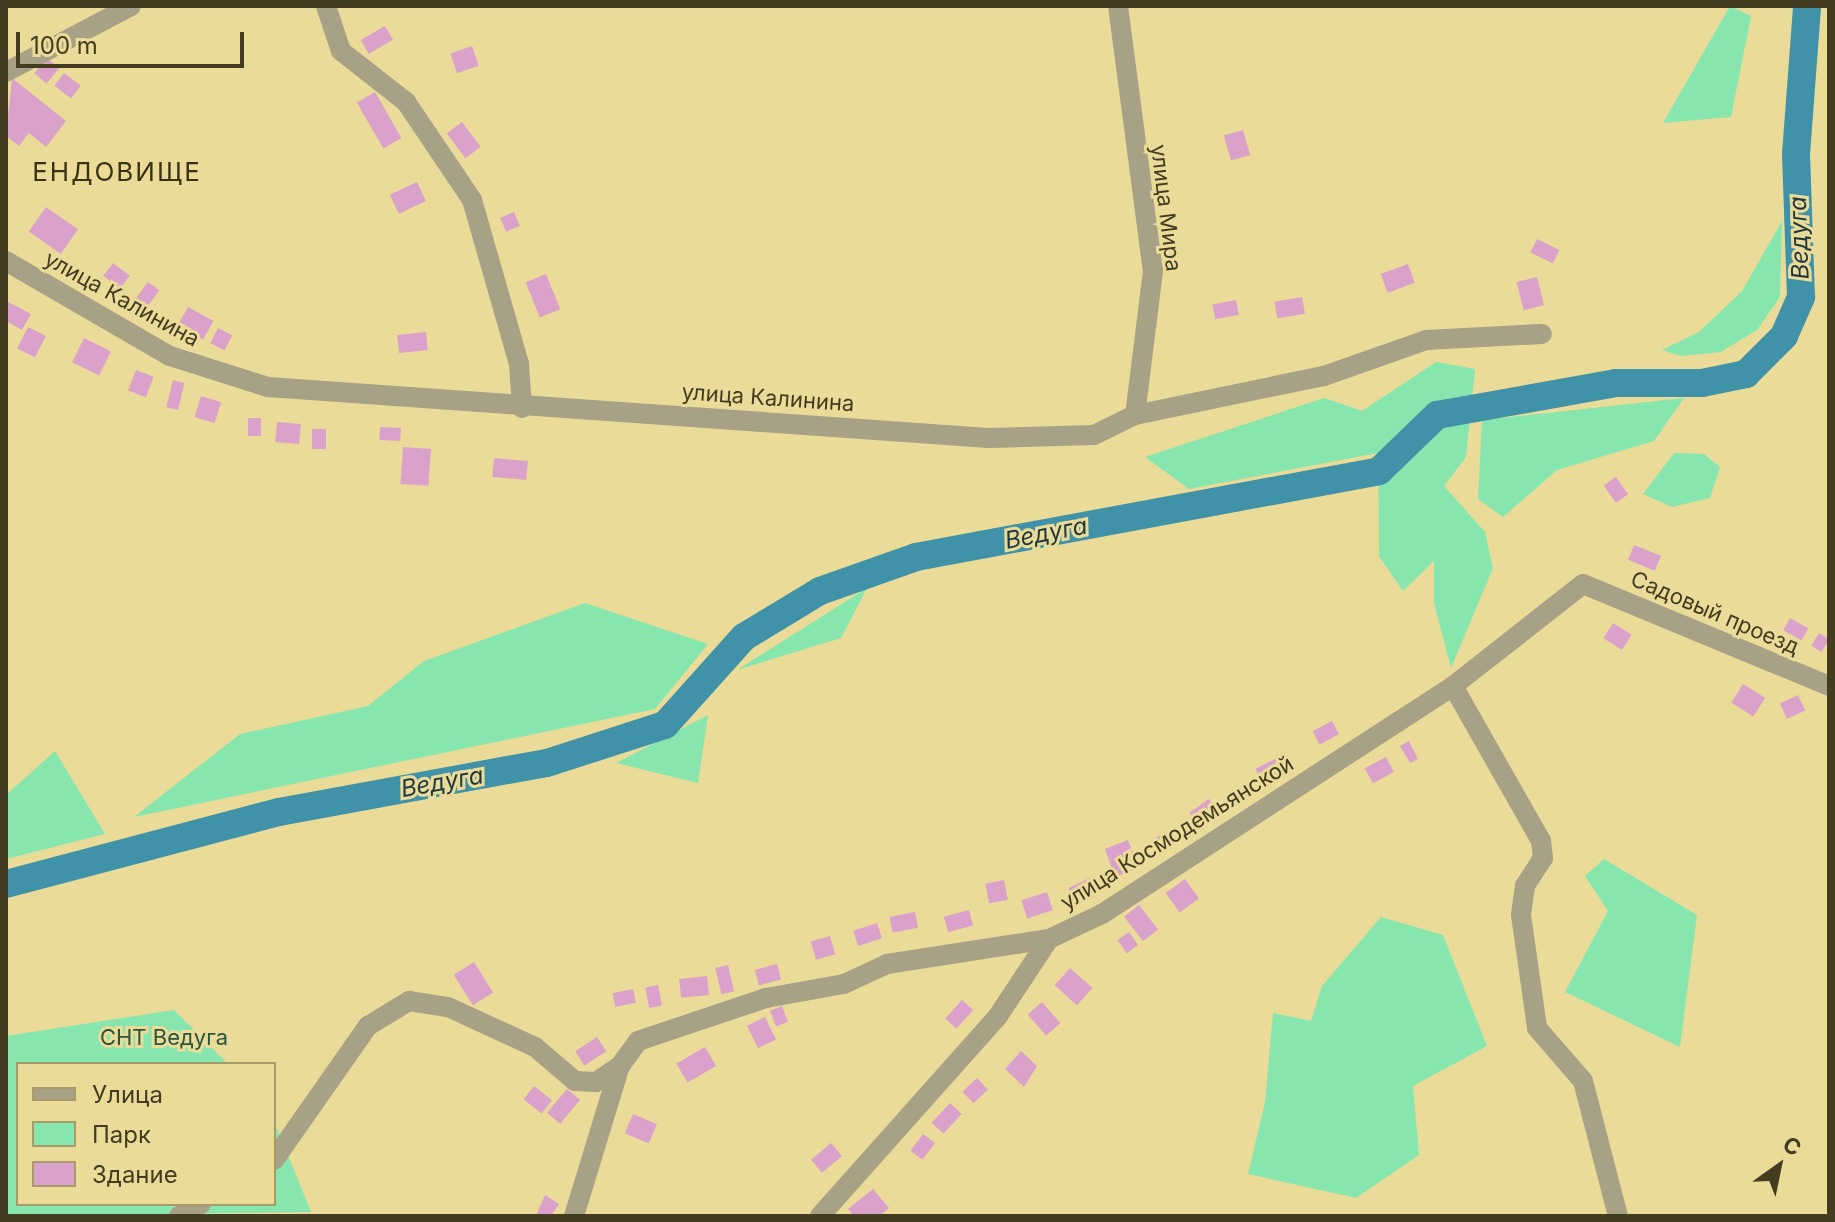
<!DOCTYPE html>
<html>
<head>
<meta charset="utf-8">
<style>
	body { margin:0 }
	#map { position:relative; width:1835px; height:1222px; overflow:hidden; background:#ebdb99; font-family:Inter,sans-serif }
	div>[style] { position:absolute }
	.green>* { inset:0; background:#86e6ad }
	.river>* { height:28px; margin:-14px; padding:0 14px; transform-origin:14px; border-radius:14px; background:#3f92a7 }
	.building>* { inset:0; background:#daa1ca; transform-origin:0 0 }
	.minor>* { height:20px; margin:-10px; padding:0 10px; transform-origin:10px; border-radius:10px; background:#a7a185 }
	span { translate:-50% -50%; white-space:nowrap; text-align:center; line-height:1.15; -webkit-text-stroke:6px #ebdb99; paint-order:stroke }
	.street-label { font-size:22px; color:#433c21 }
	.park-label { font-size:22px; color:#27563c }
	.water-label { font-size:24px; color:#1e383f; font-style:italic }
	.quarter-label { font-size:26px; color:#3a3310; letter-spacing:2px }
	.frame { position:absolute; inset:0; border:8px solid #433c21; pointer-events:none }
	.legend { position:absolute; left:16px; top:1062px; width:260px; height:144px; box-sizing:border-box; background:#ebdb99; border:2px solid #a89b69; margin:0; padding:10px 14px; list-style:none; font-size:24px; color:#433c21 }
	.legend li { display:flex; align-items:center; gap:16px; height:40px }
	.legend b { width:40px; border:2px solid #a89b69 }
	.north { position:absolute; left:1739px; top:1126px; width:80px; height:80px; -webkit-text-stroke:6px #ebdb99; paint-order:stroke; rotate:33deg; font-size:22px; font-weight:700; line-height:32px; text-align:center; color:#433c21 }
	.north::after { content:''; display:block; margin:auto; width:28px; height:36px; background:#433c21; clip-path:polygon(50% 0,100% 100%,50% 72%,0 100%) }
	.scale { position:absolute; left:16px; top:32px; width:228px; height:36px; box-sizing:border-box; border:4px solid #433c21; border-top:0; padding-left:10px; font-size:24px; line-height:28px; white-space:nowrap; color:#433c21; -webkit-text-stroke:6px #ebdb99; paint-order:stroke }
</style>
</head>
<body>
<div id="map">
	<div class="green">
		<i style="clip-path:polygon(1730px 6px,1751px 16px,1731px 117px,1663px 123px)"></i>
		<i style="clip-path:polygon(1782px 221px,1780px 297px,1757px 330px,1721px 352px,1681px 356px,1662px 350px,1699px 332px,1742px 291px)"></i>
		<i style="clip-path:polygon(1436px 362px,1475px 369px,1466px 457px,1444px 486px,1485px 532px,1493px 568px,1451px 668px,1434px 603px,1434px 561px,1403px 591px,1379px 556px,1378px 453px,1189px 489px,1145px 457px,1324px 398px,1362px 411px)"></i>
		<i style="clip-path:polygon(1684px 398px,1654px 441px,1557px 470px,1503px 517px,1478px 499px,1482px 420px)"></i>
		<i style="clip-path:polygon(1674px 453px,1704px 454px,1720px 467px,1710px 498px,1672px 507px,1643px 494px)"></i>
		<i style="clip-path:polygon(867px 588px,841px 638px,737px 670px)"></i>
		<i style="clip-path:polygon(585px 603px,708px 644px,655px 709px,134px 817px,240px 734px,368px 706px,424px 661px)"></i>
		<i style="clip-path:polygon(708px 715px,698px 783px,616px 763px)"></i>
		<i style="clip-path:polygon(55px 751px,105px 834px,6px 859px,6px 795px)"></i>
		<i style="clip-path:polygon(1604px 859px,1697px 915px,1680px 1047px,1565px 992px,1608px 911px,1585px 876px)"></i>
		<i style="clip-path:polygon(1381px 917px,1443px 935px,1487px 1046px,1413px 1086px,1419px 1155px,1356px 1198px,1248px 1174px,1265px 1102px,1273px 1013px,1311px 1021px,1322px 986px)"></i>
		<i style="clip-path:polygon(174px 1010px,228px 1064px,18px 1064px,18px 1204px,274px 1204px,274px 1121px,311px 1212px,6px 1216px,6px 1036px)"></i>
	</div>
	<div class="river">
		<i style="left:6px;top:884px;width:282px;rotate:-14.8deg"></i>
		<i style="left:279px;top:812px;width:272px;rotate:-10.4deg"></i>
		<i style="left:547px;top:763px;width:124px;rotate:-17.9deg"></i>
		<i style="left:665px;top:725px;width:118px;rotate:-48.1deg"></i>
		<i style="left:744px;top:637px;width:89px;rotate:-31.2deg"></i>
		<i style="left:820px;top:591px;width:102px;rotate:-19.5deg"></i>
		<i style="left:916px;top:557px;width:471px;rotate:-10.5deg"></i>
		<i style="left:1379px;top:471px;width:81px;rotate:-44deg"></i>
		<i style="left:1437px;top:415px;width:182px;rotate:-10.1deg"></i>
		<i style="left:1616px;top:383px;width:86px"></i>
		<i style="left:1702px;top:383px;width:45px;rotate:-11.6deg"></i>
		<i style="left:1746px;top:374px;width:54px;rotate:-45deg"></i>
		<i style="left:1784px;top:336px;width:43px;rotate:-66.4deg"></i>
		<i style="left:1801px;top:297px;width:143px;rotate:-92deg"></i>
		<i style="left:1796px;top:154px;width:148px;rotate:-85.7deg"></i>
	</div>
	<div class="building">
		<i style="left:385px;top:26px;width:16px;height:28px;rotate:60deg"></i>
		<i style="left:472px;top:46px;width:21px;height:23px;rotate:71deg"></i>
		<i style="left:47px;top:58px;width:16px;height:20px;rotate:40deg"></i>
		<i style="left:64px;top:73px;width:21px;height:16px;rotate:37deg"></i>
		<i style="clip-path:polygon(12px 78px,66px 121px,46px 147px,29px 133px,19px 146px,6px 136px)"></i>
		<i style="left:375px;top:92px;width:53px;height:21px;rotate:60deg"></i>
		<i style="left:462px;top:122px;width:31px;height:19px;rotate:53deg"></i>
		<i style="left:1243px;top:130px;width:26px;height:20px;rotate:74deg"></i>
		<i style="left:417px;top:182px;width:21px;height:30px;rotate:65deg"></i>
		<i style="left:46px;top:207px;width:39px;height:30px;rotate:35deg"></i>
		<i style="left:514px;top:212px;width:15px;height:15px;rotate:67deg"></i>
		<i style="left:1537px;top:239px;width:25px;height:15px;rotate:26deg"></i>
		<i style="left:113px;top:263px;width:21px;height:16px;rotate:37deg"></i>
		<i style="left:1408px;top:264px;width:20px;height:29px;rotate:70deg"></i>
		<i style="left:546px;top:274px;width:38px;height:22px;rotate:68deg"></i>
		<i style="left:1537px;top:277px;width:29px;height:21px;rotate:76deg"></i>
		<i style="left:148px;top:282px;width:14px;height:22px;rotate:36deg"></i>
		<i style="left:1302px;top:297px;width:17px;height:28px;rotate:80deg"></i>
		<i style="left:1236px;top:300px;width:15px;height:24px;rotate:79deg"></i>
		<i style="clip-path:polygon(8px 302px,31px 314px,22px 330px,6px 321px)"></i>
		<i style="left:188px;top:307px;width:29px;height:21px;rotate:29deg"></i>
		<i style="left:28px;top:327px;width:20px;height:24px;rotate:27deg"></i>
		<i style="left:218px;top:328px;width:16px;height:17px;rotate:27deg"></i>
		<i style="left:426px;top:332px;width:18px;height:29px;rotate:84deg"></i>
		<i style="left:84px;top:338px;width:30px;height:27px;rotate:26deg"></i>
		<i style="left:136px;top:370px;width:19px;height:22px;rotate:21deg"></i>
		<i style="left:173px;top:380px;width:12px;height:28px;rotate:14deg"></i>
		<i style="left:201px;top:396px;width:21px;height:22px;rotate:17deg"></i>
		<i style="left:248px;top:418px;width:13px;height:18px"></i>
		<i style="left:277px;top:422px;width:24px;height:20px;rotate:5deg"></i>
		<i style="left:380px;top:427px;width:21px;height:13px;rotate:3deg"></i>
		<i style="left:312px;top:429px;width:14px;height:20px"></i>
		<i style="left:403px;top:447px;width:28px;height:37px;rotate:4deg"></i>
		<i style="left:494px;top:458px;width:34px;height:19px;rotate:5deg"></i>
		<i style="left:1616px;top:477px;width:21px;height:15px;rotate:55deg"></i>
		<i style="left:1634px;top:545px;width:29px;height:16px;rotate:22deg"></i>
		<i style="left:1790px;top:618px;width:21px;height:14px;rotate:29deg"></i>
		<i style="left:1613px;top:623px;width:22px;height:18px;rotate:32deg"></i>
		<i style="left:1819px;top:633px;width:12px;height:15px;rotate:31deg"></i>
		<i style="left:1743px;top:684px;width:26px;height:22px;rotate:32deg"></i>
		<i style="left:1798px;top:695px;width:17px;height:20px;rotate:65deg"></i>
		<i style="left:1332px;top:721px;width:15px;height:22px;rotate:62deg"></i>
		<i style="clip-path:polygon(1409px 741px,1418px 759px,1410px 763px,1400px 746px)"></i>
		<i style="left:1282px;top:755px;width:21px;height:30px;rotate:62deg"></i>
		<i style="left:1386px;top:757px;width:17px;height:24px;rotate:62deg"></i>
		<i style="left:1209px;top:799px;width:21px;height:24px;rotate:55deg"></i>
		<i style="left:1170px;top:830px;width:13px;height:22px;rotate:63deg"></i>
		<i style="left:1128px;top:840px;width:30px;height:25px;rotate:69deg"></i>
		<i style="left:1090px;top:878px;width:19px;height:24px;rotate:65deg"></i>
		<i style="left:1185px;top:879px;width:24px;height:24px;rotate:54deg"></i>
		<i style="left:1004px;top:880px;width:20px;height:19px;rotate:79deg"></i>
		<i style="left:1047px;top:892px;width:19px;height:27px;rotate:72deg"></i>
		<i style="left:1139px;top:905px;width:31px;height:19px;rotate:52deg"></i>
		<i style="left:969px;top:910px;width:16px;height:26px;rotate:75deg"></i>
		<i style="left:915px;top:912px;width:16px;height:26px;rotate:79deg"></i>
		<i style="left:877px;top:923px;width:16px;height:25px;rotate:72deg"></i>
		<i style="left:1129px;top:932px;width:16px;height:14px;rotate:55deg"></i>
		<i style="left:830px;top:936px;width:19px;height:20px;rotate:74deg"></i>
		<i style="left:474px;top:962px;width:36px;height:24px;rotate:58deg"></i>
		<i style="left:777px;top:964px;width:16px;height:23px;rotate:75deg"></i>
		<i style="left:728px;top:965px;width:27px;height:13px;rotate:77deg"></i>
		<i style="left:1070px;top:968px;width:30px;height:23px;rotate:42deg"></i>
		<i style="left:707px;top:976px;width:19px;height:28px;rotate:84deg"></i>
		<i style="left:658px;top:985px;width:21px;height:13px;rotate:79deg"></i>
		<i style="left:633px;top:989px;width:14px;height:21px;rotate:78deg"></i>
		<i style="left:962px;top:1000px;width:15px;height:25px;rotate:42deg"></i>
		<i style="left:1042px;top:1002px;width:28px;height:19px;rotate:49deg"></i>
		<i style="left:782px;top:1006px;width:17px;height:13px;rotate:69deg"></i>
		<i style="left:765px;top:1017px;width:25px;height:20px;rotate:64deg"></i>
		<i style="left:597px;top:1037px;width:17px;height:26px;rotate:57deg"></i>
		<i style="left:705px;top:1047px;width:22px;height:33px;rotate:60deg"></i>
		<i style="clip-path:polygon(1021px 1051px,1037px 1066px,1024px 1087px,1005px 1069px)"></i>
		<i style="left:977px;top:1078px;width:16px;height:20px;rotate:47deg"></i>
		<i style="left:534px;top:1086px;width:23px;height:17px;rotate:38deg"></i>
		<i style="left:567px;top:1089px;width:17px;height:31px;rotate:40deg"></i>
		<i style="left:950px;top:1103px;width:16px;height:27px;rotate:43deg"></i>
		<i style="left:633px;top:1114px;width:26px;height:21px;rotate:23deg"></i>
		<i style="left:923px;top:1134px;width:15px;height:21px;rotate:37deg"></i>
		<i style="left:831px;top:1143px;width:17px;height:26px;rotate:50deg"></i>
		<i style="clip-path:polygon(873px 1189px,889px 1208px,879px 1216px,854px 1216px,848px 1209px)"></i>
		<i style="clip-path:polygon(545px 1195px,559px 1204px,551px 1216px,536px 1216px)"></i>
	</div>
	<div class="minor">
		<i style="left:326px;top:6px;width:47px;rotate:71.6deg"></i>
		<i style="left:341px;top:51px;width:83px;rotate:38.1deg"></i>
		<i style="left:406px;top:102px;width:118px;rotate:56deg"></i>
		<i style="left:472px;top:200px;width:171px;rotate:74deg"></i>
		<i style="left:519px;top:364px;width:44px;rotate:86.1deg"></i>
		<i style="left:1118px;top:6px;width:267px;rotate:82.5deg"></i>
		<i style="left:1153px;top:271px;width:145px;rotate:97.1deg"></i>
		<i style="left:6px;top:72px;width:141px;rotate:-27.8deg"></i>
		<i style="left:6px;top:261px;width:190px;rotate:30.1deg"></i>
		<i style="left:170px;top:356px;width:103px;rotate:17.6deg"></i>
		<i style="left:268px;top:387px;width:722px;rotate:4.05deg"></i>
		<i style="left:988px;top:438px;width:106px;rotate:-1.6deg"></i>
		<i style="left:1094px;top:435px;width:46px;rotate:-26deg"></i>
		<i style="left:1135px;top:415px;width:193px;rotate:-11.7deg"></i>
		<i style="left:1324px;top:376px;width:108px;rotate:-19.4deg"></i>
		<i style="left:1426px;top:340px;width:116px;rotate:-3deg"></i>
		<i style="left:1453px;top:686px;width:178px;rotate:60.4deg"></i>
		<i style="left:1541px;top:841px;width:17px;rotate:83deg"></i>
		<i style="left:1543px;top:858px;width:33px;rotate:123deg"></i>
		<i style="left:1525px;top:886px;width:29px;rotate:98deg"></i>
		<i style="left:1521px;top:915px;width:114px;rotate:81.9deg"></i>
		<i style="left:1537px;top:1028px;width:70px;rotate:49deg"></i>
		<i style="left:1583px;top:1081px;width:139px;rotate:75.5deg"></i>
		<i style="left:274px;top:1160px;width:164px;rotate:-55deg"></i>
		<i style="left:368px;top:1026px;width:48px;rotate:-31.4deg"></i>
		<i style="left:409px;top:1001px;width:39px;rotate:9deg"></i>
		<i style="left:448px;top:1007px;width:96px;rotate:24.7deg"></i>
		<i style="left:535px;top:1047px;width:52px;rotate:40.4deg"></i>
		<i style="left:575px;top:1081px;width:21px;rotate:3deg"></i>
		<i style="left:596px;top:1082px;width:29px;rotate:-34deg"></i>
		<i style="left:179px;top:1216px;width:25px;rotate:-29deg"></i>
		<i style="left:574px;top:1216px;width:157px;rotate:-73deg"></i>
		<i style="left:620px;top:1066px;width:31px;rotate:-54deg"></i>
		<i style="left:638px;top:1041px;width:135px;rotate:-18.6deg"></i>
		<i style="left:766px;top:998px;width:79px;rotate:-10.2deg"></i>
		<i style="left:844px;top:984px;width:47px;rotate:-24.9deg"></i>
		<i style="left:887px;top:964px;width:164px;rotate:-8.8deg"></i>
		<i style="left:1049px;top:939px;width:59px;rotate:-25.3deg"></i>
		<i style="left:1102px;top:914px;width:419px;rotate:-33deg"></i>
		<i style="left:1453px;top:686px;width:165px;rotate:-38.1deg"></i>
		<i style="left:1583px;top:584px;width:266px;rotate:22.5deg"></i>
		<i style="left:820px;top:1216px;width:268px;rotate:-48.3deg"></i>
		<i style="left:998px;top:1016px;width:92px;rotate:-56.5deg"></i>
	</div>
	<div class="street-label">
		<span style="left:1166px;top:208px;rotate:83deg">улица Мира</span>
		<span style="left:122px;top:299px;rotate:29deg">улица Калинина</span>
		<span style="left:768px;top:398px;rotate:4deg">улица Калинина</span>
		<span style="left:1715px;top:613px;rotate:23deg">Садовый проезд</span>
		<span style="left:1177px;top:833px;rotate:-32deg">улица Космодемьянской</span>
	</div>
	<div class="park-label">
		<span style="left:164px;top:1038px">СНТ Ведуга</span>
	</div>
	<div class="water-label">
		<span style="left:1799px;top:238px;rotate:-92deg">Ведуга</span>
		<span style="left:1046px;top:533px;rotate:-11deg">Ведуга</span>
		<span style="left:442px;top:782px;rotate:-10deg">Ведуга</span>
	</div>
	<div class="quarter-label">
		<span style="left:117px;top:172px">ЕНДОВИЩЕ</span>
	</div>
	<div class="frame"></div>
	<ul class="legend">
	<li><b style="height:10px;background:#a7a185"></b>Улица</li>
	<li><b style="height:22px;background:#86e6ad"></b>Парк</li>
	<li><b style="height:22px;background:#daa1ca"></b>Здание</li>
	</ul>
	<div class="north">С</div>
	<div class="scale">100 m</div>
</div>
</body>
</html>
